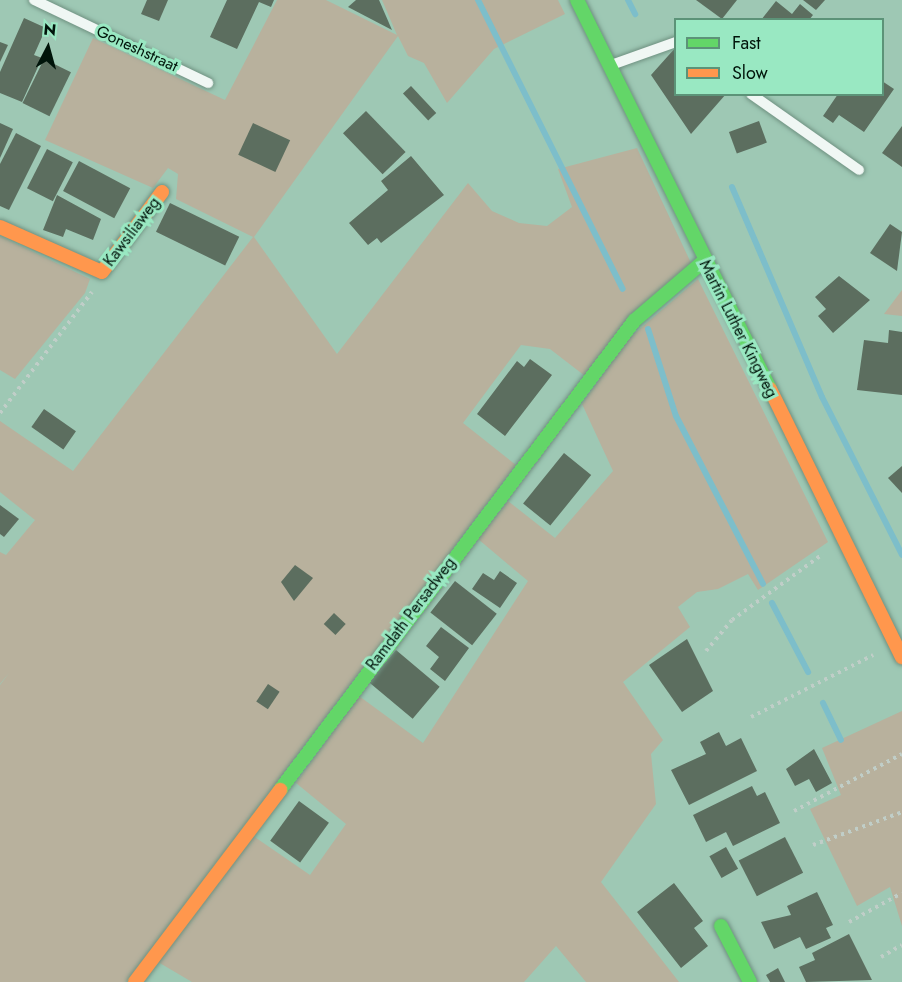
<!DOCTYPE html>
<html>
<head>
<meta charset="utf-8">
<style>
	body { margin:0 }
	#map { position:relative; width:902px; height:982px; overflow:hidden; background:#9ec8b4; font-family:Jost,sans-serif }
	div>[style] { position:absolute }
	.green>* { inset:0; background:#b8b19d }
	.stream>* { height:6px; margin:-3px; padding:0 3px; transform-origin:3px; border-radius:3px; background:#7dbeca }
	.building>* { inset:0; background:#5c6e5f; transform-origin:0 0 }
	.path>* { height:4px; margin-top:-2px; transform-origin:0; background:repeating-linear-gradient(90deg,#c0cec8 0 3px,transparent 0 7.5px) }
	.roads { filter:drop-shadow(0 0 2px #6f9181) drop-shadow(0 0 2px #6f9181) }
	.lane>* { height:10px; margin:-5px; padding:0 5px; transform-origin:5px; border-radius:5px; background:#f0f7f4 }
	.fast>* { height:14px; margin:-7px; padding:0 7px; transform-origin:7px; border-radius:7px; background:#63d668 }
	.slow>* { height:14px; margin:-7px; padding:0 7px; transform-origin:7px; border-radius:7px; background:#ff974d }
	span { translate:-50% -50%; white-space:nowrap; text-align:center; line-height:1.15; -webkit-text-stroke:6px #99e8c2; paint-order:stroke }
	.street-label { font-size:16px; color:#00140a }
	.legend { position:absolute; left:674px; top:18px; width:210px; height:78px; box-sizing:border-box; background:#99e8c2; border:2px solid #5c9378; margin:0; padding:8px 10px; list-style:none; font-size:18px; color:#00140a }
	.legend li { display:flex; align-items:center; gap:12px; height:30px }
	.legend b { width:30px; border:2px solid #5c9378 }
	.north { position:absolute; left:18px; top:18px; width:60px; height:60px; -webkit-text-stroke:4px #99e8c2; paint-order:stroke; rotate:6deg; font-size:16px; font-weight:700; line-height:24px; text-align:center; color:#00140a }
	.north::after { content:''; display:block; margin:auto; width:21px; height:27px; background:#00140a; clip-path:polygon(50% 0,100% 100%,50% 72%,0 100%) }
</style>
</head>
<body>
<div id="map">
	<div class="green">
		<i style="clip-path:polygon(277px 0,326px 0,397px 35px,382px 0,558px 0,565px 14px,494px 49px,447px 103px,424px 63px,408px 56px,398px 36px,254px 237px,337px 354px,468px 183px,492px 211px,519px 223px,547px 226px,572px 207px,558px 169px,637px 148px,691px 263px,585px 376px,550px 349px,521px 345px,463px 423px,516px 465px,126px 982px,0 982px,0 685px,9px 673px,0 684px,0 552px,6px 555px,35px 520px,0 492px,0 421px,73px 471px,253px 237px,176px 199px,178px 174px,168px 168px,153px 188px,45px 140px,93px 38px,225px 100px)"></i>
		<i style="clip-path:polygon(0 236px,90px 279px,85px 293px,15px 379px,0 370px)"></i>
		<i style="clip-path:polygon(698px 279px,828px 542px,758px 590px,748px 574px,718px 589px,697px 592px,678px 607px,690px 627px,623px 682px,663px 740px,651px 754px,656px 804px,601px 882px,679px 982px,586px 982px,556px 946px,524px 982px,192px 982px,158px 962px,252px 835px,310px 875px,346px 824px,296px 783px,359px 696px,423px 743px,528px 581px,478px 539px,508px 501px,555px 538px,613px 471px,582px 404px,628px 339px)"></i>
		<i style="clip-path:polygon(902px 290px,902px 316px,884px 314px)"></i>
		<i style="clip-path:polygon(902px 711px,902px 926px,890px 887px,857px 906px,810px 809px,841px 795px,822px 748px)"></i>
	</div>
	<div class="stream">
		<i style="left:478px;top:0;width:323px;rotate:63.4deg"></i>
		<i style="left:628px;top:0;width:16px;rotate:63deg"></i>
		<i style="left:732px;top:187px;width:228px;rotate:66.8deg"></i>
		<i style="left:822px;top:397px;width:177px;rotate:63.1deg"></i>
		<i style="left:648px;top:329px;width:91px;rotate:72.2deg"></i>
		<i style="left:676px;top:416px;width:189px;rotate:62.6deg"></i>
		<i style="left:772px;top:603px;width:78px;rotate:62.4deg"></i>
		<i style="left:823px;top:703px;width:41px;rotate:64.1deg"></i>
	</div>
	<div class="building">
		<i style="clip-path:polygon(147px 0,168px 0,159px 21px,141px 14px)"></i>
		<i style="clip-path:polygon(227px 0,274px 0,271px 7px,259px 2px,237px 49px,210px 37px)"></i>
		<i style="clip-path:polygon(356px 0,379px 0,392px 30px,348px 7px)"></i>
		<i style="clip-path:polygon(696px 0,737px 0,722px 19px)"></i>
		<i style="clip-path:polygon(803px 0,825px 0,816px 10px)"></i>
		<i style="clip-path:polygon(776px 1px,792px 14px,800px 4px,813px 15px,809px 20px,761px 20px)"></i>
		<i style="clip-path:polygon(24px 18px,46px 28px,34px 55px,42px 58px,22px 102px,0 93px,0 72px)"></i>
		<i style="clip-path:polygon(0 42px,8px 45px,0 62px)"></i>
		<i style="clip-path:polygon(676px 47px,676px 94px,726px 94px,691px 134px,651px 75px)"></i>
		<i style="left:44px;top:59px;width:30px;height:49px;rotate:26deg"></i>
		<i style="clip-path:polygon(882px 81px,894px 89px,864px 132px,839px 115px,833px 123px,823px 116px,838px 94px,882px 94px)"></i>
		<i style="left:411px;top:86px;width:37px;height:11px;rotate:47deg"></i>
		<i style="left:366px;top:111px;width:57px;height:32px;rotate:46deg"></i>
		<i style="left:759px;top:121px;width:23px;height:32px;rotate:70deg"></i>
		<i style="clip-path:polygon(0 123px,13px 129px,0 158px)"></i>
		<i style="left:253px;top:123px;width:41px;height:35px;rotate:25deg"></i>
		<i style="clip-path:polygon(902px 126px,902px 167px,882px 153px)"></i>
		<i style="clip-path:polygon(16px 133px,41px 146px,9px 210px,0 206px,0 164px)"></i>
		<i style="left:47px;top:149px;width:29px;height:44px;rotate:27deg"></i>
		<i style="clip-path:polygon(411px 156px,444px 195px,381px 243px,377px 238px,368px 245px,349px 223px,388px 190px,381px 181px)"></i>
		<i style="left:79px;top:161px;width:58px;height:34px;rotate:28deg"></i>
		<i style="clip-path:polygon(57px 195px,101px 219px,93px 240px,66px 229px,63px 237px,43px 230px)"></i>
		<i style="left:170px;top:203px;width:77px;height:32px;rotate:26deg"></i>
		<i style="clip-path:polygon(890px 224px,902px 232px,897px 271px,870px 253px)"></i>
		<i style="clip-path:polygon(839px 276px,870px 300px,833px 333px,818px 316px,826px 309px,815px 297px)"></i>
		<i style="clip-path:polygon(889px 330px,902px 332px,902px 395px,857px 390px,864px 340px,888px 343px)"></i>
		<i style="clip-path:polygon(530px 359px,552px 375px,505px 436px,477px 414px,517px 361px,524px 367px)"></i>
		<i style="left:44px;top:409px;width:39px;height:22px;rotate:35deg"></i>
		<i style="left:564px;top:453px;width:35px;height:65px;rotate:39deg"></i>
		<i style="clip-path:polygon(902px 466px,902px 493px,888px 478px)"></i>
		<i style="clip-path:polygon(0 505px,19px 519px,4px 537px,0 534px)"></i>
		<i style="clip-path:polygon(295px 565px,313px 578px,294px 601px,281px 582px)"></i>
		<i style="clip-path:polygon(500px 571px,517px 583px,500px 608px,472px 589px,483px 573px,494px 580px)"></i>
		<i style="left:455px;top:581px;width:53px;height:40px;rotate:38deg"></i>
		<i style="left:334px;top:613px;width:16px;height:15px;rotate:43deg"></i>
		<i style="clip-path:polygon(441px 627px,469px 648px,445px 681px,430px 669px,439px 657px,426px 646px)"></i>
		<i style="clip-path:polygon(687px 639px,713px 691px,682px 712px,649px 665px)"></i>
		<i style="left:396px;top:650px;width:57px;height:42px;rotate:40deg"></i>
		<i style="left:268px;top:684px;width:14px;height:21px;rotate:34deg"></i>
		<i style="clip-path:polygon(719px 732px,726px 746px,741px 738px,757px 771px,689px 805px,671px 770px,706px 754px,700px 742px)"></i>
		<i style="clip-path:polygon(814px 749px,832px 783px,816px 792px,809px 779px,795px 786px,786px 769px)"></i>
		<i style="clip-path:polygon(752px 786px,757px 796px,765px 792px,780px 823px,733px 846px,726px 832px,706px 842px,693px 815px)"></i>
		<i style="left:299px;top:801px;width:37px;height:49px;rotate:36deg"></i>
		<i style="left:785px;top:837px;width:40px;height:52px;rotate:63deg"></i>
		<i style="left:726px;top:847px;width:25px;height:19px;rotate:61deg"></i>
		<i style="clip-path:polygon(674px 883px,703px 921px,694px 928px,708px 946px,681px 968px,637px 912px)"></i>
		<i style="clip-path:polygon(817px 892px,833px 925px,826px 928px,831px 938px,806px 949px,800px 937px,774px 949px,761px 922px,791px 915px,787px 906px)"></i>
		<i style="clip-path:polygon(849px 934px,872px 980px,806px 982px,799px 967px,815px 960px,812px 953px)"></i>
		<i style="clip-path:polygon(778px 968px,785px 982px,770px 982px,766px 975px)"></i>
	</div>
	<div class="path">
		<i style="left:0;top:413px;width:152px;rotate:-52.8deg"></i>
		<i style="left:706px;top:651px;width:40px;rotate:-50deg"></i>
		<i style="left:732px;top:620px;width:112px;rotate:-36deg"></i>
		<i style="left:751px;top:717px;width:137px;rotate:-26.9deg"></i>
		<i style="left:794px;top:811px;width:122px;rotate:-27.8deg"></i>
		<i style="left:813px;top:845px;width:95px;rotate:-20.3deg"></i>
		<i style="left:849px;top:922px;width:60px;rotate:-28.7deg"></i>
		<i style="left:881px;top:957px;width:24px;rotate:-30deg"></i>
	</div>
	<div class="roads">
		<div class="lane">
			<i style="left:34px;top:0;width:193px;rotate:25.5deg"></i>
			<i style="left:611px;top:65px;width:69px;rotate:-19.5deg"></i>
			<i style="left:751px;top:94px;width:132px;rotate:35.1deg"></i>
		</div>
		<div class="fast">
			<i style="left:577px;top:0;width:434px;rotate:63.6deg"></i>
			<i style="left:280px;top:790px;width:588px;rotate:-52.95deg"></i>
			<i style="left:634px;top:321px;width:92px;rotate:-40.6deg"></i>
			<i style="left:721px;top:926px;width:63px;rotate:62.6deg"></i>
		</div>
		<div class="slow">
			<i style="left:0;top:227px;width:111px;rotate:23.8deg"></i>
			<i style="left:102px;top:272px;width:100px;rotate:-53.1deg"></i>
			<i style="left:770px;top:389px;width:299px;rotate:63.8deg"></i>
			<i style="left:135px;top:982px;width:241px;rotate:-52.9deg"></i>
		</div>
	</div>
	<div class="street-label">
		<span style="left:137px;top:49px;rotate:25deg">Goneshstraat</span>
		<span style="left:132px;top:232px;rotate:-53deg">Kawsiliaweg</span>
		<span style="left:738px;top:329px;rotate:63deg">Martin Luther Kingweg</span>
		<span style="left:411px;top:614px;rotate:-53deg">Ramdath Persadweg</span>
	</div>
	<ul class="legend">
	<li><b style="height:8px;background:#63d668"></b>Fast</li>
	<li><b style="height:8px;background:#ff974d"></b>Slow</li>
	</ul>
	<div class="north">N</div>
</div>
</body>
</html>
